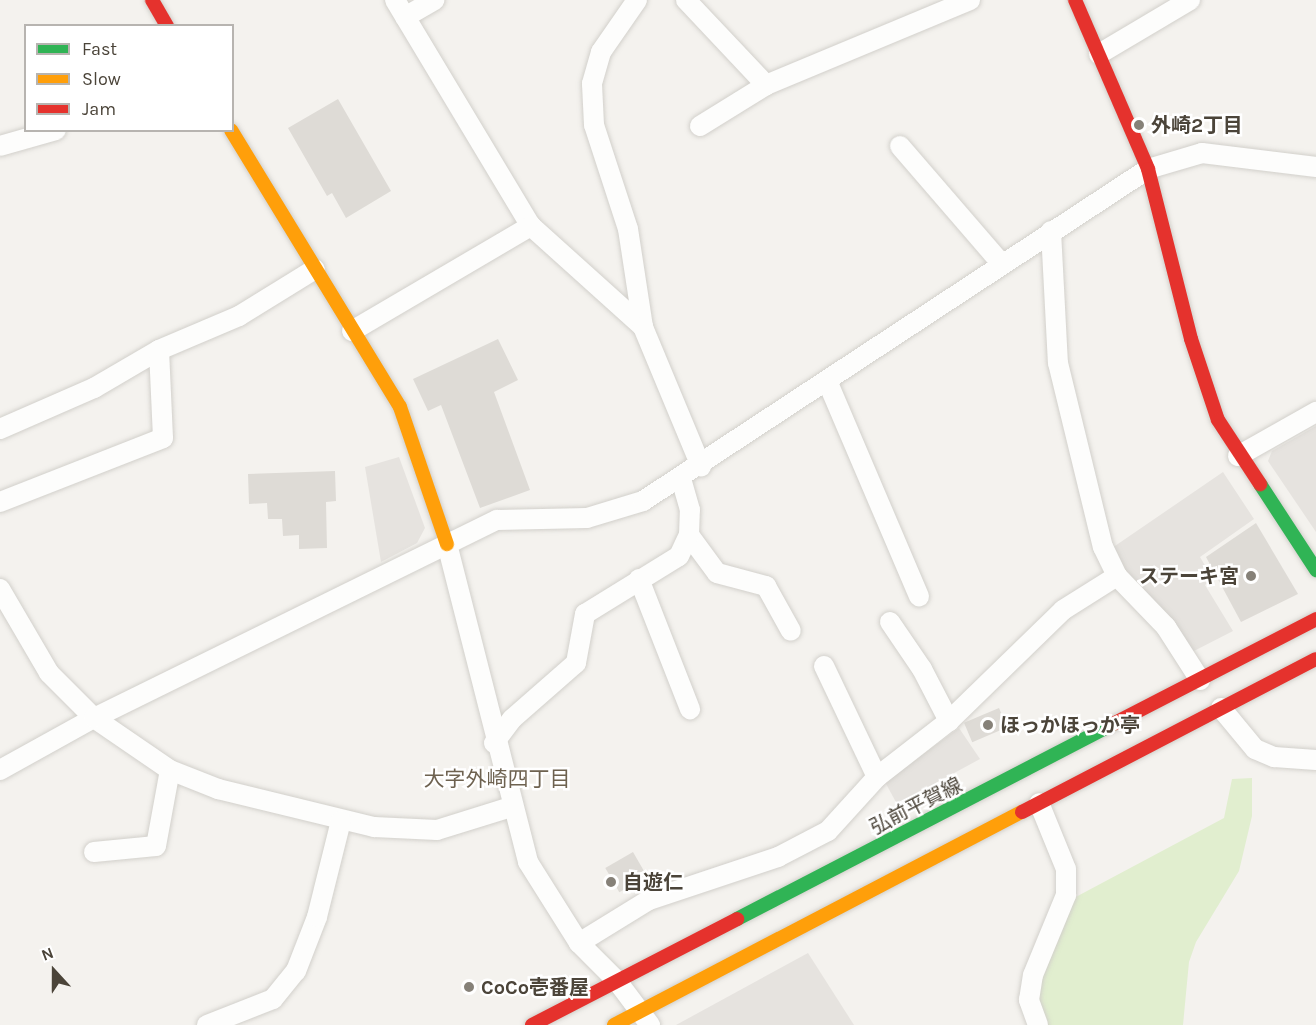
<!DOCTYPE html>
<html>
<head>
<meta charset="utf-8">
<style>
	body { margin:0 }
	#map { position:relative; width:1316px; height:1025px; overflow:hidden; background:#f4f2ee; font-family:Karla,"Noto Sans JP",sans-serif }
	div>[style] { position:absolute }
	.green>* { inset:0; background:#e1eecf }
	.parking>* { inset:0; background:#e6e3df }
	.building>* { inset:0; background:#dedbd6; transform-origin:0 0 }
	.roads { filter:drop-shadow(0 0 2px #d2d0cb) drop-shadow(0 0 2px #d2d0cb) }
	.street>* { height:20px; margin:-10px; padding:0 10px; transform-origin:10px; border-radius:10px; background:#fdfdfc }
	.fast>* { height:14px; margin:-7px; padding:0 7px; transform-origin:7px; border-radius:7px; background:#30b455 }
	.slow>* { height:14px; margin:-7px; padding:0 7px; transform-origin:7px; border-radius:7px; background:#ff9f0a }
	.jam>* { height:14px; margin:-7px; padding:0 7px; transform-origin:7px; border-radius:7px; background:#e5322d }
	.dots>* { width:16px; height:16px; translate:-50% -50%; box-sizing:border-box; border:3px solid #fff; border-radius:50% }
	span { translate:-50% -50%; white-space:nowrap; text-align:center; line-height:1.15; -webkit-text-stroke:5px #fff; paint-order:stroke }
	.poi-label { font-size:20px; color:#4b4439; font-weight:700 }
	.left { translate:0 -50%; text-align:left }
	.right { translate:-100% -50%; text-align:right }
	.street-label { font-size:20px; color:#4b4439 }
	.neighbourhood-label { font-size:21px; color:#6e6250 }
	.legend { position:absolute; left:24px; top:24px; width:210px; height:108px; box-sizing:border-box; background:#fff; border:2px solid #b7b4b0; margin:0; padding:8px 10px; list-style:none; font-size:18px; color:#4b4439 }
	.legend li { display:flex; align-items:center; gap:12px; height:30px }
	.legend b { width:30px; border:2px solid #b7b4b0 }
	.north { position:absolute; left:24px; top:941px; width:60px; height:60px; -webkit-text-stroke:4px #fff; paint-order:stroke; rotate:339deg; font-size:16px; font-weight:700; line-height:24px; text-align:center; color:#4b4439 }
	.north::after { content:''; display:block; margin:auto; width:21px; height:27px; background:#4b4439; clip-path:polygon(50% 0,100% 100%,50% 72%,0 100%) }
</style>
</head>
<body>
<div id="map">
	<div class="green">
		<i style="clip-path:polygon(1252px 778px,1252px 816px,1239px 871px,1196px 942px,1189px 962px,1183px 1025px,1044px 1025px,1038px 1010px,1041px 975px,1072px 899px,1224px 818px,1232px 779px)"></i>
	</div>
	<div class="parking">
		<i style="clip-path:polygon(1316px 426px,1316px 532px,1268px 461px,1272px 451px)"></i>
		<i style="clip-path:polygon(399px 457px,425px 528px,417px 543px,381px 562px,365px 467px)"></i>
		<i style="clip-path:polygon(1223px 472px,1254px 519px,1200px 557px,1213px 579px,1205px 585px,1233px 631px,1192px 652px,1173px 620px,1125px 573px,1112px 548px)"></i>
		<i style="clip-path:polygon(959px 728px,980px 759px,897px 804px,885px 782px)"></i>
		<i style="clip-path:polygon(808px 953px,854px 1025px,676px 1025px)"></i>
	</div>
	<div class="building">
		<i style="clip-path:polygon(338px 99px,391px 191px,346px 218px,332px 193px,327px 196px,288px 128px)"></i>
		<i style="clip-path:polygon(498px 339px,518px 380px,494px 392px,530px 490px,480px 508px,441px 405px,428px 411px,413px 379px)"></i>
		<i style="clip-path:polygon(335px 471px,336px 501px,326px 502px,327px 548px,299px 549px,299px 535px,283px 536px,282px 519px,268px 519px,267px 503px,249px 504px,248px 474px)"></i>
		<i style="clip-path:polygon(1256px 523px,1298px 594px,1241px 622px,1206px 557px)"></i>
		<i style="left:999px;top:708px;width:21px;height:38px;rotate:67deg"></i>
		<i style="left:633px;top:852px;width:28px;height:32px;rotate:60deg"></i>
	</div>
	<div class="roads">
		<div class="street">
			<i style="left:395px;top:0;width:264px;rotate:59deg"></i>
			<i style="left:531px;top:226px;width:151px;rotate:42deg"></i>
			<i style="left:637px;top:0;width:63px;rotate:124.7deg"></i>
			<i style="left:601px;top:52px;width:33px;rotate:106deg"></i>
			<i style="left:592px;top:84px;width:41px;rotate:87.2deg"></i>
			<i style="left:594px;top:125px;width:109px;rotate:71.9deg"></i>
			<i style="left:628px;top:229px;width:99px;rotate:81.3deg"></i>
			<i style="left:643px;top:327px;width:151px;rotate:67.4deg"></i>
			<i style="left:686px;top:0;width:117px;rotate:46.7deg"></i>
			<i style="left:766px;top:85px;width:221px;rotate:-22.6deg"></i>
			<i style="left:405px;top:17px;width:34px;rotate:-30deg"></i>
			<i style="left:1099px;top:54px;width:106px;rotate:-30.7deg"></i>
			<i style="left:700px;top:126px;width:78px;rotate:-31.8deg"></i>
			<i style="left:0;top:146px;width:58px;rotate:-15.9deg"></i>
			<i style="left:900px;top:146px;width:156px;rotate:49.2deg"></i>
			<i style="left:1051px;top:231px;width:132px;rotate:87deg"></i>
			<i style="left:1058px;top:363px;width:189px;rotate:76.3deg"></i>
			<i style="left:1103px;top:547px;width:32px;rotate:64deg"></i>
			<i style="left:1117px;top:576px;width:71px;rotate:46.1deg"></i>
			<i style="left:1166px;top:627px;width:63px;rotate:57.3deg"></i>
			<i style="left:352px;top:331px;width:208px;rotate:-30.4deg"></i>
			<i style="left:828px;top:383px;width:232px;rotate:66.9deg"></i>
			<i style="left:0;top:429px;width:103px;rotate:-23.6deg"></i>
			<i style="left:94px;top:388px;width:75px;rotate:-30.3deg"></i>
			<i style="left:1238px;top:456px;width:90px;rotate:-29.4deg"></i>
			<i style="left:0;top:502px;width:175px;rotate:-21.4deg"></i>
			<i style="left:163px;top:438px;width:88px;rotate:-92.6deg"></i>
			<i style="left:159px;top:350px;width:87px;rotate:-23deg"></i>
			<i style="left:239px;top:316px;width:89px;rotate:-31.7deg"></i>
			<i style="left:689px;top:535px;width:47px;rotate:53.6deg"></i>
			<i style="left:717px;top:573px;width:51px;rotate:14.9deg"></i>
			<i style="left:766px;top:586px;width:51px;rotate:60.9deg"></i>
			<i style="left:447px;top:544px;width:328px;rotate:75.7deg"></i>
			<i style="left:528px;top:862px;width:96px;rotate:57.8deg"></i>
			<i style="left:579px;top:943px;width:54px;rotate:45deg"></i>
			<i style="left:617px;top:981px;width:55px;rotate:53.1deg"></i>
			<i style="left:639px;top:579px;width:140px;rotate:68.6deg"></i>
			<i style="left:0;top:589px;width:97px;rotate:59.7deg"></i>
			<i style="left:49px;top:673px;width:64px;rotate:45deg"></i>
			<i style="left:94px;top:718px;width:92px;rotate:34.4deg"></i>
			<i style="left:170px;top:770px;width:52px;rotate:21.6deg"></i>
			<i style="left:218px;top:789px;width:161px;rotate:13.7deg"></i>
			<i style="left:374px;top:827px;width:63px;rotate:2.7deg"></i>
			<i style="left:437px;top:830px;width:77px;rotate:-17.3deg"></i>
			<i style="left:890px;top:622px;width:57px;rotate:55.8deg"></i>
			<i style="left:922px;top:669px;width:59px;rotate:62.6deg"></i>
			<i style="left:824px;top:666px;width:123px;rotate:64.5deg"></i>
			<i style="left:1221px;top:708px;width:53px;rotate:50.3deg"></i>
			<i style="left:1255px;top:749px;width:21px;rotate:23deg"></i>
			<i style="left:1274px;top:757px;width:42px;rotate:4.1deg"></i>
			<i style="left:494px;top:743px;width:30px;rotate:-53deg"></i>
			<i style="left:512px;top:719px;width:85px;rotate:-41.2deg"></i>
			<i style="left:576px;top:663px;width:50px;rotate:-79.6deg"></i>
			<i style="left:585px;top:614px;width:110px;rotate:-31.7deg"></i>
			<i style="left:679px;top:556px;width:23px;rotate:-65deg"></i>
			<i style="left:689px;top:535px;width:25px;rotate:-88deg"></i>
			<i style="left:690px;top:510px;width:33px;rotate:-106deg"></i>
			<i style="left:0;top:770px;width:107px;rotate:-29deg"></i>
			<i style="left:94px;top:718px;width:449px;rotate:-26.2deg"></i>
			<i style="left:497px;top:520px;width:90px;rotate:-1.3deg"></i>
			<i style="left:587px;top:518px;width:59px;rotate:-16.9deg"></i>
			<i style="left:643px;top:501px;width:604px;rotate:-33.32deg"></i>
			<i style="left:1148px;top:169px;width:56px;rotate:-16.5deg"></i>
			<i style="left:1202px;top:153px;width:115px;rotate:7deg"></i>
			<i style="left:94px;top:852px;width:62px;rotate:-5.5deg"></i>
			<i style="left:156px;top:846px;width:77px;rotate:-79.6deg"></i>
			<i style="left:579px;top:943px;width:82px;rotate:-31.6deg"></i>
			<i style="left:649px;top:900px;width:136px;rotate:-18.4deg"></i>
			<i style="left:778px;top:857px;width:56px;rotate:-27.5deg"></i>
			<i style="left:828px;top:831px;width:73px;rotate:-47.8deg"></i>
			<i style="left:877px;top:777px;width:91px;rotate:-37.9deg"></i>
			<i style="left:949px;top:721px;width:159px;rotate:-44.2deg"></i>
			<i style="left:1063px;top:610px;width:64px;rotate:-32.2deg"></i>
			<i style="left:207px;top:1025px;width:71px;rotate:-21.5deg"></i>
			<i style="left:273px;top:999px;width:36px;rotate:-51deg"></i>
			<i style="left:296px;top:971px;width:58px;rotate:-68.7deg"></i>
			<i style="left:317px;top:917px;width:99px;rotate:-76deg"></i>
			<i style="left:1038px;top:1025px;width:27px;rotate:-110deg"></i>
			<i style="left:1029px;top:1000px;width:25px;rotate:-81deg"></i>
			<i style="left:1033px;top:975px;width:87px;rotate:-67.6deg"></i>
			<i style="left:1066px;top:895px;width:26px;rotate:-90deg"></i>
			<i style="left:1066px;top:869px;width:71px;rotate:-112.2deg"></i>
		</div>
		<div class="fast">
			<i style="left:1260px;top:484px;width:103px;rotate:56.9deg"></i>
			<i style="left:737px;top:919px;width:424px;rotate:-27.4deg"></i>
		</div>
		<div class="slow">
			<i style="left:231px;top:130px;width:324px;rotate:58.6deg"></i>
			<i style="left:400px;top:407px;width:145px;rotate:71.1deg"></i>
			<i style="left:614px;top:1025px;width:460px;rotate:-27.6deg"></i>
		</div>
		<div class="jam">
			<i style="left:152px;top:0;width:30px;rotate:60deg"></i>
			<i style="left:1075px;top:0;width:184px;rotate:66.6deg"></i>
			<i style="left:1148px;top:169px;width:175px;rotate:75.8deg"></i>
			<i style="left:1191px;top:339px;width:85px;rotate:71.6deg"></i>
			<i style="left:1218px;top:420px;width:77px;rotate:56.7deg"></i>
			<i style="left:1113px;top:724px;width:229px;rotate:-27.3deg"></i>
			<i style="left:1022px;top:812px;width:331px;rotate:-27.5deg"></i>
			<i style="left:532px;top:1025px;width:231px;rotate:-27.3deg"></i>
		</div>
	</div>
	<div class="dots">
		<i style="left:1139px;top:125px;background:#868178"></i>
		<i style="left:1251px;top:576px;background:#868178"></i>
		<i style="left:988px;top:725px;background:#868178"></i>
		<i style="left:611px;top:882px;background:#868178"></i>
		<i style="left:469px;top:987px;background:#868178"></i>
	</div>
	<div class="poi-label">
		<span class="left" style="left:1151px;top:125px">外崎2丁目</span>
		<span class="right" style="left:1239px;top:576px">ステーキ宮</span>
		<span class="left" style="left:1000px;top:725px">ほっかほっか亭</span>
		<span class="left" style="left:623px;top:882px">自遊仁</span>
		<span class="left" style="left:481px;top:987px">CoCo壱番屋</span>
	</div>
	<div class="street-label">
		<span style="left:916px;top:806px;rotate:-27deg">弘前平賀線</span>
	</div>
	<div class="neighbourhood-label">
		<span style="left:497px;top:779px">大字外崎四丁目</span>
	</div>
	<ul class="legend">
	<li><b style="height:8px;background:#30b455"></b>Fast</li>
	<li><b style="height:8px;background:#ff9f0a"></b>Slow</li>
	<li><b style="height:8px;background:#e5322d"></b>Jam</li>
	</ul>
	<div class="north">N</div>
</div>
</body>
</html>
